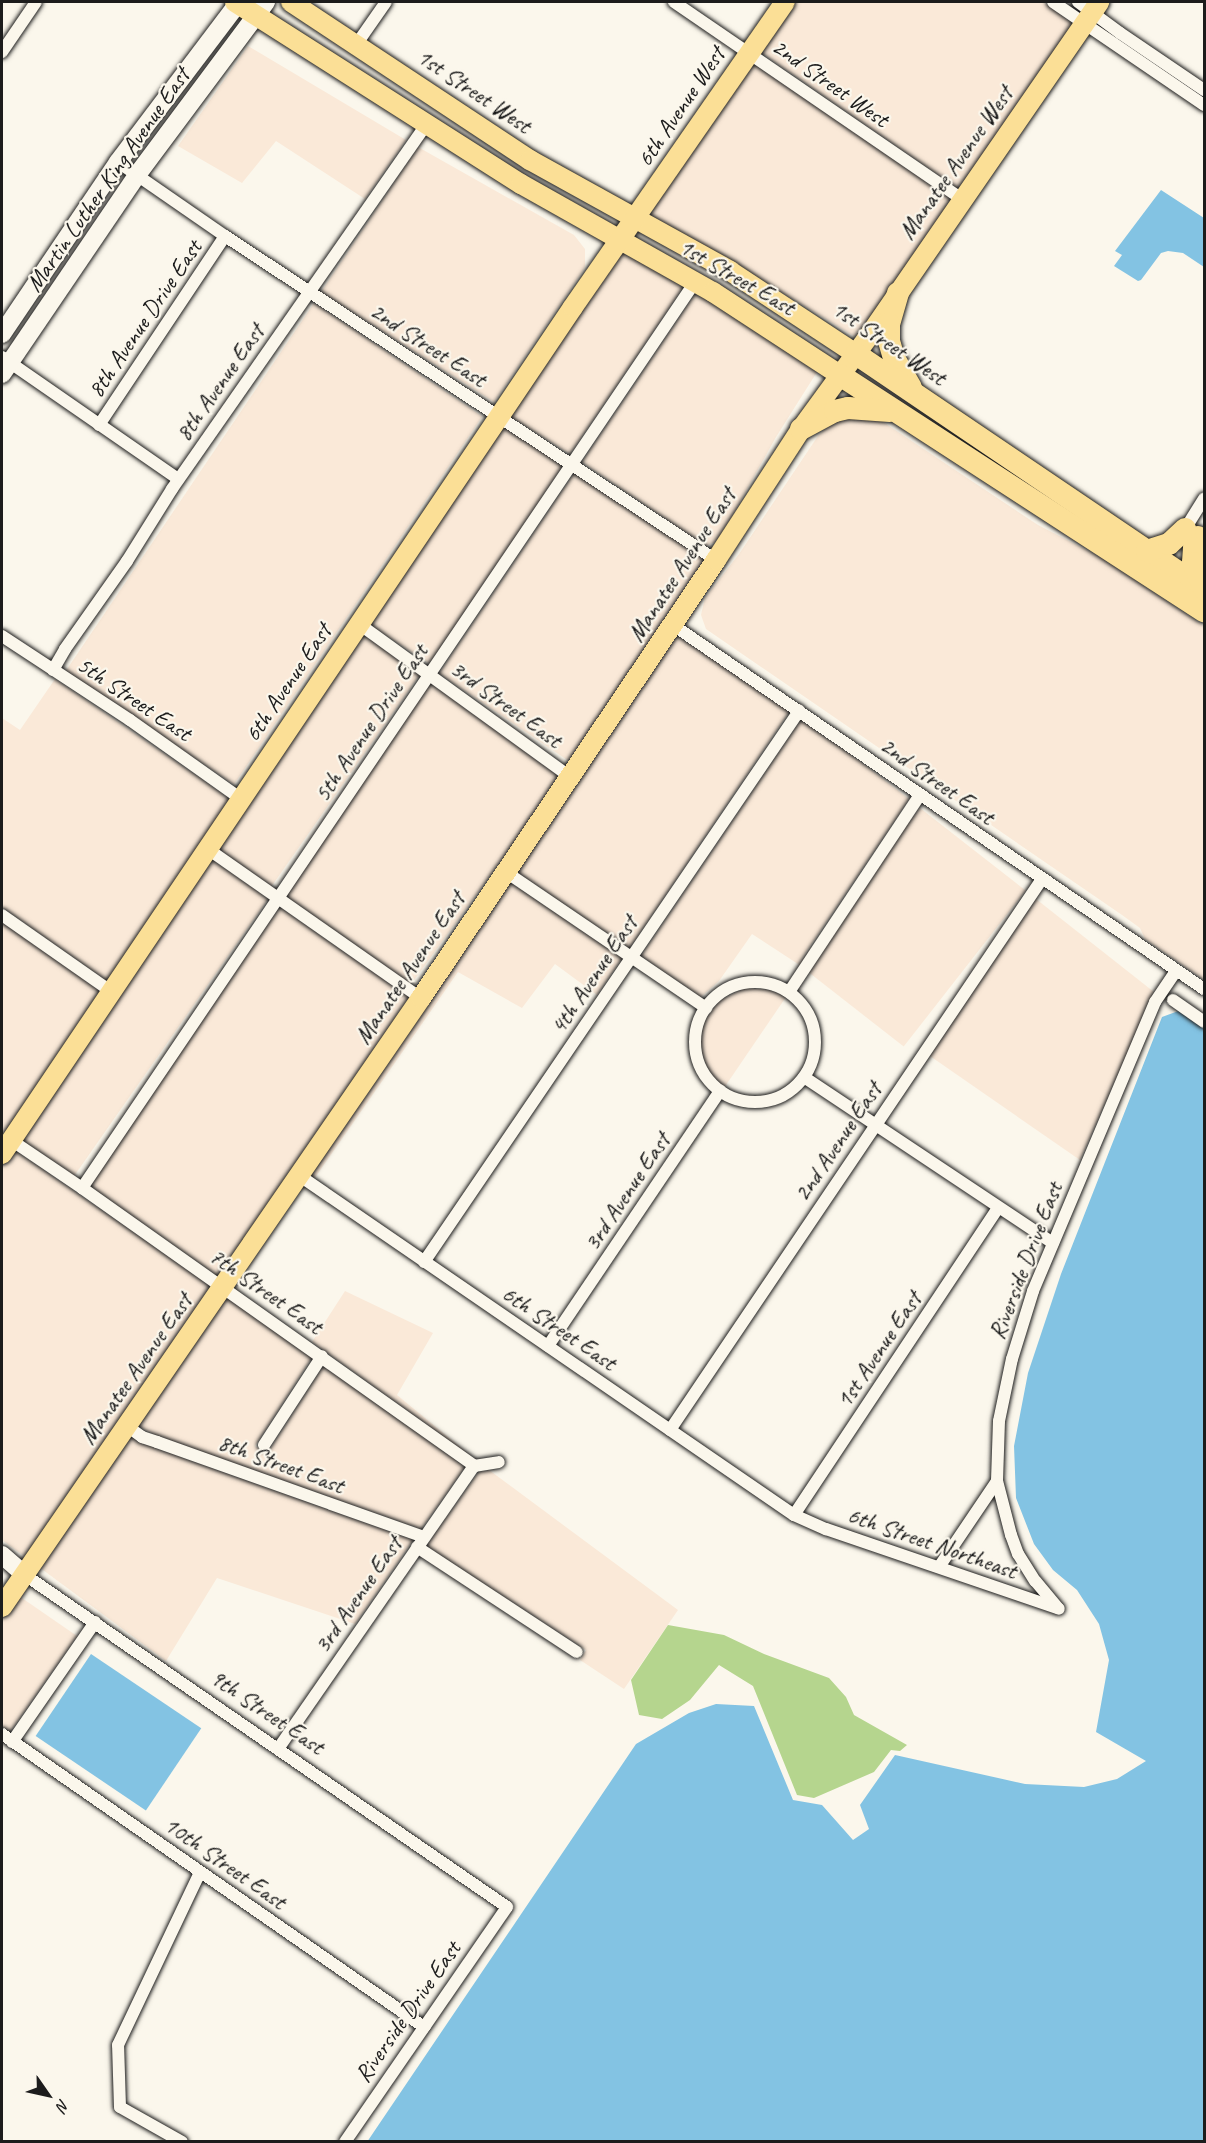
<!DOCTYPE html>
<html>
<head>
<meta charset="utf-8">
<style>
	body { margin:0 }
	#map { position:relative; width:1206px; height:2143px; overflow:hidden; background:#fbf7ec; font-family:Caveat,sans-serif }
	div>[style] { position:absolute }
	.built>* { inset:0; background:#fae9d8; transform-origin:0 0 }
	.green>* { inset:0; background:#b5d58e }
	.water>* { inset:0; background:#83c3e3; transform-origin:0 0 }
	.roads { filter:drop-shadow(0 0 2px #1c1c1c) drop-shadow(0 0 2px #1c1c1c) }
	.street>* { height:12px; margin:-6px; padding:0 6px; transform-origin:6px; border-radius:6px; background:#fbf7ec }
	.street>.ring { margin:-6px; padding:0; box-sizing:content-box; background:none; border:12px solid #fbf7ec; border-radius:50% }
	.secondary>* { height:18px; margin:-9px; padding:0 9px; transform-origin:9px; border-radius:9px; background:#fbf7ec }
	.primary>* { height:20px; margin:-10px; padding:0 10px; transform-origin:10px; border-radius:10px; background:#fbdf96 }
	.highway>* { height:22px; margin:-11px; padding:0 11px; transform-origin:11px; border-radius:11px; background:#fbdf96 }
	span { translate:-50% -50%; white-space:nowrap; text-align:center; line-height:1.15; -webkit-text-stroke:4.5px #fbf7ec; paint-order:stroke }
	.street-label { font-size:24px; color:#1c1c1c }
	.frame { position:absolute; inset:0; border:3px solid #1c1c1c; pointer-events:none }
	.north { position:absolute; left:18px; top:2065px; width:60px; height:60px; -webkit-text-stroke:4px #fbf7ec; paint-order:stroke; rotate:124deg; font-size:16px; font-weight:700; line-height:24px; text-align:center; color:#1c1c1c }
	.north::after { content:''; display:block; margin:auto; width:21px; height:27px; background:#1c1c1c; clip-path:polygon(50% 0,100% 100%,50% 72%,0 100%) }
</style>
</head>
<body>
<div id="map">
	<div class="built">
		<i style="clip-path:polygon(793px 2px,1043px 2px,1074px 25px,960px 190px,759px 51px)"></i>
		<i style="clip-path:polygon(248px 46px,406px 140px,365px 199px,276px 141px,242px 183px,178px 146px)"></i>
		<i style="clip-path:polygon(752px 61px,953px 200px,857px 338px,734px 263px,646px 215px)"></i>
		<i style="clip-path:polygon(418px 147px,574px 235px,585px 249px,585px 266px,582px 272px,494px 402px,321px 292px)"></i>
		<i style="clip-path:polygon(618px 253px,625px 254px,684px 286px,570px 454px,508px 415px)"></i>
		<i style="clip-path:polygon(696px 293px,817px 372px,776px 437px,726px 527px,715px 542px,706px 546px,582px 462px)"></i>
		<i style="left:314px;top:303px;width:203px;height:444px;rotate:34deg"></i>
		<i style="clip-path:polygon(841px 419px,875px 419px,883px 422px,1038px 525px,1100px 557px,1204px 626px,1204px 980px,1145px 939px,1140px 928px,1122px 915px,706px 629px,701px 615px,705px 598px,739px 554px,818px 436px,830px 424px)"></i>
		<i style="left:501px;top:425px;width:74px;height:239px;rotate:33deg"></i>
		<i style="left:575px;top:472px;width:160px;height:243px;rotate:34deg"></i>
		<i style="left:361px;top:633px;width:72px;height:259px;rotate:35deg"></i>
		<i style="left:675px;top:634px;width:138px;height:286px;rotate:34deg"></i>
		<i style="clip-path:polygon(55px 679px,232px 800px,110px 983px,2px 907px,2px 718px,20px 730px)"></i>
		<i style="left:431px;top:683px;width:161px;height:258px;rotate:36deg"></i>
		<i style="clip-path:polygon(801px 720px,858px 760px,909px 799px,798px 964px,752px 934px,719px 981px,701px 997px,641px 956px)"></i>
		<i style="left:920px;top:808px;width:134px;height:198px;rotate:38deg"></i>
		<i style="left:210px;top:858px;width:71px;height:339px;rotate:35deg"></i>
		<i style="clip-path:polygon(508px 881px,622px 958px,597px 995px,555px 964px,522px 1008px,458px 972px,314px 1179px,309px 1175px)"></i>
		<i style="clip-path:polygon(1036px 899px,1154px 992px,1080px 1160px,930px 1056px)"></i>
		<i style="left:280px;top:907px;width:161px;height:338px;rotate:35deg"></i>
		<i style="clip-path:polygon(2px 922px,103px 993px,2px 1141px)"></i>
		<i style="clip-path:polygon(745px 988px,770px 990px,786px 997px,724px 1088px,714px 1080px,705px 1063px,700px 1045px,702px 1031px,705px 1020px,719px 1001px)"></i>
		<i style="clip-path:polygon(13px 1149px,214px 1288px,28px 1559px,2px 1540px,2px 1167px)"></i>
		<i style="clip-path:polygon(345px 1291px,433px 1333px,397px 1395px,475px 1459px,312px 1342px)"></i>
		<i style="clip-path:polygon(226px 1297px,312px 1357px,255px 1446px,267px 1454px,324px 1365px,465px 1467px,421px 1529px,159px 1437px,137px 1425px)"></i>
		<i style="clip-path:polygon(130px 1435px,155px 1448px,413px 1540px,355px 1624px,217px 1578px,166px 1661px,39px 1567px)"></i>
		<i style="clip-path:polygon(489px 1470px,678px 1610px,624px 1689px,580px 1660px,586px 1650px,426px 1546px,479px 1472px)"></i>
		<i style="clip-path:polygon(19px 1596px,77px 1636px,10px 1732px,2px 1726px,2px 1620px)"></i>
	</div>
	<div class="green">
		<i style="clip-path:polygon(668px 1625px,724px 1635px,764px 1654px,829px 1678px,846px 1697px,854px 1715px,907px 1745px,900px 1751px,891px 1750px,874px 1772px,814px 1798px,797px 1795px,753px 1686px,719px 1665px,690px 1700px,662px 1719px,639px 1715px,631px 1680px)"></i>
	</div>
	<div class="water">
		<i style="clip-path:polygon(1161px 190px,1204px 218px,1204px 267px,1183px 253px,1168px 251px,1161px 253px,1141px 280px,1138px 281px,1114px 266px,1122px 255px,1115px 251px)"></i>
		<i style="clip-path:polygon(1181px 1010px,1204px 1027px,1204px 2141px,367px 2142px,636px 1744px,689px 1713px,716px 1704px,754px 1706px,793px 1800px,822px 1805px,853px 1840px,869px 1829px,860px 1805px,895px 1755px,1025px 1784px,1084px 1787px,1117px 1779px,1146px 1761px,1096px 1732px,1109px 1660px,1099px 1624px,1077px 1590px,1053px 1570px,1034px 1544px,1016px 1498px,1014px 1446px,1028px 1373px,1061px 1274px,1162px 1017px)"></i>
		<i style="left:91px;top:1654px;width:133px;height:99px;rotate:34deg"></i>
	</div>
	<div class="roads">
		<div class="street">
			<i style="left:674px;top:2px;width:349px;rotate:34.4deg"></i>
			<i style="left:1053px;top:2px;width:183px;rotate:34.3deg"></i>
			<i style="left:1078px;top:2px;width:52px;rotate:36.4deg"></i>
			<i style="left:1120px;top:33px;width:102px;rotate:34.2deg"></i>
			<i style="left:356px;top:45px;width:52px;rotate:-55.1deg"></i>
			<i style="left:2px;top:52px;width:60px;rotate:-55.8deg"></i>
			<i style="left:118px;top:162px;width:130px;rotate:34.7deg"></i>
			<i style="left:225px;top:236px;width:588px;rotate:33.42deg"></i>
			<i style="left:2px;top:357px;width:214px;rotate:34.7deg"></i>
			<i style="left:99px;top:425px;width:227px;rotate:-56.3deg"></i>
			<i style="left:1185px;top:529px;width:36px;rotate:-58deg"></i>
			<i style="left:359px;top:624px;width:261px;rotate:35.9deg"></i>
			<i style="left:673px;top:625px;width:644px;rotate:34.43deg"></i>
			<i style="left:2px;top:636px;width:153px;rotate:33.3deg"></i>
			<i style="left:130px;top:720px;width:136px;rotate:35.4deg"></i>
			<i style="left:53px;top:670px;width:24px;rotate:-60deg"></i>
			<i style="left:65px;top:649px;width:108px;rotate:-54.8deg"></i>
			<i style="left:127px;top:561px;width:85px;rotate:-58deg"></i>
			<i style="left:172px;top:489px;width:446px;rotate:-55.1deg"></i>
			<i style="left:208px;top:849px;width:260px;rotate:35deg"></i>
			<i style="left:506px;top:872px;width:242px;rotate:34.2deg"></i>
			<i style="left:2px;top:915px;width:134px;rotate:35deg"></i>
			<i class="ring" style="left:695px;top:982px;width:108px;height:108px"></i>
			<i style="left:789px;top:992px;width:237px;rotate:-56.4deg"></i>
			<i style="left:1173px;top:1000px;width:38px;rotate:35deg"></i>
			<i style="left:804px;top:1077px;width:299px;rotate:33.7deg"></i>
			<i style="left:11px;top:1140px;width:86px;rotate:34.1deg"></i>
			<i style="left:82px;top:1188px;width:481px;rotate:35.3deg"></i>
			<i style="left:474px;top:1466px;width:25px;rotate:-9deg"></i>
			<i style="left:300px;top:1176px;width:599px;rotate:34.46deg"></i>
			<i style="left:794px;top:1515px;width:35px;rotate:24deg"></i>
			<i style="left:826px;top:1529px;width:246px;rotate:18.9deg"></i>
			<i style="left:82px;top:1188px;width:1094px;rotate:-55.92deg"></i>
			<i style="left:424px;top:1262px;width:667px;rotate:-55.76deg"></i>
			<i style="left:548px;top:1346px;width:308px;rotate:-56deg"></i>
			<i style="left:127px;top:1426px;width:19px;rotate:36deg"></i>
			<i style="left:142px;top:1437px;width:16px;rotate:18deg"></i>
			<i style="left:157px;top:1442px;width:283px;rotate:19.6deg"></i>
			<i style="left:670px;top:1430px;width:665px;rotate:-55.98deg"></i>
			<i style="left:264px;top:1445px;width:106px;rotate:-56.9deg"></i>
			<i style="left:794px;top:1515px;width:369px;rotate:-56.4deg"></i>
			<i style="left:417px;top:1547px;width:191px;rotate:33.3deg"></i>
			<i style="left:939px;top:1567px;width:104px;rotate:-56deg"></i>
			<i style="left:25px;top:1575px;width:585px;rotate:34.56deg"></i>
			<i style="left:507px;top:1907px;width:285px;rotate:124.6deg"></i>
			<i style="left:1058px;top:1608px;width:35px;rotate:-130deg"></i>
			<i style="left:1035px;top:1581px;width:32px;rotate:-122deg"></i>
			<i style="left:1018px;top:1554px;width:20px;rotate:-110deg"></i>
			<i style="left:1011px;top:1535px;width:56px;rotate:-104.5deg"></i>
			<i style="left:997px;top:1481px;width:60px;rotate:-88.1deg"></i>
			<i style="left:999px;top:1421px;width:63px;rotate:-78.2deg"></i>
			<i style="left:1012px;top:1359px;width:71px;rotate:-72.8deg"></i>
			<i style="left:1033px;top:1291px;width:314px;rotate:-67.1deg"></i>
			<i style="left:1155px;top:1002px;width:37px;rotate:-56deg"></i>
			<i style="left:2px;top:1734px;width:514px;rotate:34.77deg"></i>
			<i style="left:12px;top:1742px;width:146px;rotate:-55.3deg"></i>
			<i style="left:278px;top:1749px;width:344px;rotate:-55.3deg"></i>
			<i style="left:182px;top:2142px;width:71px;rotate:-150.6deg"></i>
			<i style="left:120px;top:2107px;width:62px;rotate:-91.8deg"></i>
			<i style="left:118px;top:2045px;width:191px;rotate:-64.6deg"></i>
		</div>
		<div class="secondary">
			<i style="left:2px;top:334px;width:207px;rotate:-56deg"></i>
			<i style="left:118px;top:162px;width:201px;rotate:-52.9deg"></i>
			<i style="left:2px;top:374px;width:240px;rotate:-55.8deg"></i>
			<i style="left:137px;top:175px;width:216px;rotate:-53.3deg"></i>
			<i style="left:2px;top:1555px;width:30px;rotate:41deg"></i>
		</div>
		<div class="primary">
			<i style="left:235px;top:2px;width:339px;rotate:32.5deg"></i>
			<i style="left:521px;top:184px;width:220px;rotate:29.4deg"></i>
			<i style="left:713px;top:292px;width:152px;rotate:33.2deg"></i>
			<i style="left:291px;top:2px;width:287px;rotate:33.5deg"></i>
			<i style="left:530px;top:160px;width:229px;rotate:29deg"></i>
			<i style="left:730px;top:271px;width:151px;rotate:33.4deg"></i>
			<i style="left:2px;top:1154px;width:1021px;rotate:-56.01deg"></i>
			<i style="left:573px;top:307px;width:371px;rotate:-55.2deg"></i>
			<i style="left:2px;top:1607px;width:739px;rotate:-55.47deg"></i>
			<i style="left:421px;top:998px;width:528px;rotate:-56.04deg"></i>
			<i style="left:716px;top:560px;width:156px;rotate:-57deg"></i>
			<i style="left:801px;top:429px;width:119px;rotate:-53.9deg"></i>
			<i style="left:871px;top:333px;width:402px;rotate:-55.4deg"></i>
		</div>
		<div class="highway">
			<i style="left:898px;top:293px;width:32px;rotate:106deg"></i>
			<i style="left:889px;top:324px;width:17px;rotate:90deg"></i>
			<i style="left:889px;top:341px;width:18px;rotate:74deg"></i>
			<i style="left:894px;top:358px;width:34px;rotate:60deg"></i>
			<i style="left:856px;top:354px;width:420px;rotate:34.1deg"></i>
			<i style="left:840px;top:375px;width:434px;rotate:33deg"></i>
			<i style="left:801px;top:429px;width:38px;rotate:-28deg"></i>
			<i style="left:835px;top:411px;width:13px;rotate:-13deg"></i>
			<i style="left:848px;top:408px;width:42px;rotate:4.1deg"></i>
			<i style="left:1198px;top:537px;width:12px;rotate:110deg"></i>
			<i style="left:1194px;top:548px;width:15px;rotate:94deg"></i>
			<i style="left:1193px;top:563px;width:28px;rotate:67deg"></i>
			<i style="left:1147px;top:551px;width:23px;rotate:-18deg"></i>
			<i style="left:1169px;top:544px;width:22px;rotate:-43deg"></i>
		</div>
	</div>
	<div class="street-label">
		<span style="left:830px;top:83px;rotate:35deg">2nd Street West</span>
		<span style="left:474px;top:91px;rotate:34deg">1st Street West</span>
		<span style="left:681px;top:107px;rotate:-56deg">6th Avenue West</span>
		<span style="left:956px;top:163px;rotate:-55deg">Manatee Avenue West</span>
		<span style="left:108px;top:180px;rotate:-55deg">Martin Luther King Avenue East</span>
		<span style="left:737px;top:277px;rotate:30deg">1st Street East</span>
		<span style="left:145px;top:319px;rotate:-56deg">8th Avenue Drive East</span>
		<span style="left:889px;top:343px;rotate:34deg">1st Street West</span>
		<span style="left:428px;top:345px;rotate:33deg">2nd Street East</span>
		<span style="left:220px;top:383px;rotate:-55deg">8th Avenue East</span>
		<span style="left:682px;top:565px;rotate:-57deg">Manatee Avenue East</span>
		<span style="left:288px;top:683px;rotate:-56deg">6th Avenue East</span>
		<span style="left:134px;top:699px;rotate:34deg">5th Street East</span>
		<span style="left:506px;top:704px;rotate:36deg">3rd Street East</span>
		<span style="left:371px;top:723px;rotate:-56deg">5th Avenue Drive East</span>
		<span style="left:937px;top:781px;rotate:35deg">2nd Street East</span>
		<span style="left:410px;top:968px;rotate:-56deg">Manatee Avenue East</span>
		<span style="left:594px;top:975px;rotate:-56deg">4th Avenue East</span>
		<span style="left:838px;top:1142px;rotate:-56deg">2nd Avenue East</span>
		<span style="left:627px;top:1192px;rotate:-56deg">3rd Avenue East</span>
		<span style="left:1026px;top:1261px;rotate:-69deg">Riverside Drive East</span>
		<span style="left:266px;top:1291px;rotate:35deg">7th Street East</span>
		<span style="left:559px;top:1328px;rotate:34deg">6th Street East</span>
		<span style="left:879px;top:1350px;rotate:-56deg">1st Avenue East</span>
		<span style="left:136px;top:1369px;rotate:-55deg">Manatee Avenue East</span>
		<span style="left:281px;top:1464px;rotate:20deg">8th Street East</span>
		<span style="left:932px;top:1543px;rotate:19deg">6th Street Northeast</span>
		<span style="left:358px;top:1595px;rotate:-55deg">3rd Avenue East</span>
		<span style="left:267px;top:1712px;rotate:34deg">9th Street East</span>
		<span style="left:225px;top:1863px;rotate:35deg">10th Street East</span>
		<span style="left:408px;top:2012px;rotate:-55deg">Riverside Drive East</span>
	</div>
	<div class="frame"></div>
	<div class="north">N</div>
</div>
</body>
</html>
